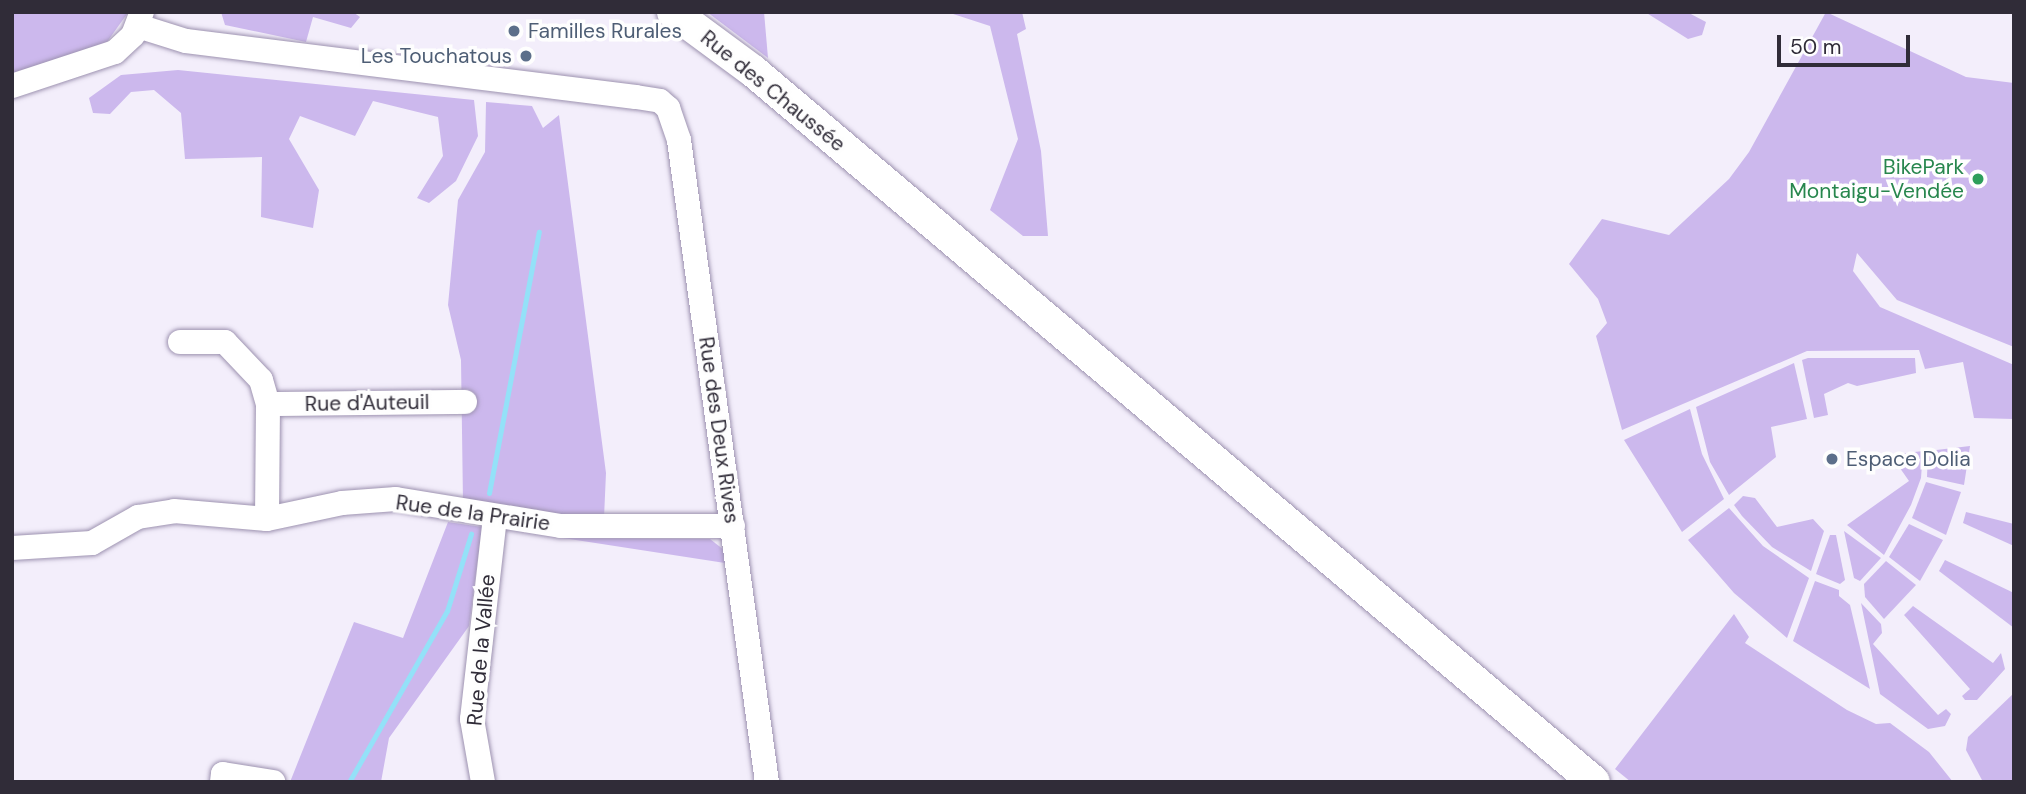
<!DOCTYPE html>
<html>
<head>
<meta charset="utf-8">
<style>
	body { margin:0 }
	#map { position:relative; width:2026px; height:794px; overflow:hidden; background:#f3eefb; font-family:"DM Sans",sans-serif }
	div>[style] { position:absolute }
	.green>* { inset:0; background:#ccb8ed }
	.stream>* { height:5px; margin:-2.5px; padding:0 2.5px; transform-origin:2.5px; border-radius:2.5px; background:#94e1f8 }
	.roads { filter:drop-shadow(0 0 2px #9d92b0) drop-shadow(0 0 2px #9d92b0) }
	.minor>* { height:24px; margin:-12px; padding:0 12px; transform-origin:12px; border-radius:12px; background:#fff }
	.major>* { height:32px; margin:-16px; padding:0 16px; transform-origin:16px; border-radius:16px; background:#fff }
	.dots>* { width:19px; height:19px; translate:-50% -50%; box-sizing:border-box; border:4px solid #fefefe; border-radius:50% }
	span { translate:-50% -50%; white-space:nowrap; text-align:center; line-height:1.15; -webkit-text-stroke:7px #fefefe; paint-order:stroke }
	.service-label { font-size:21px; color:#4e5e75 }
	.left { translate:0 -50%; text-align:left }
	.right { translate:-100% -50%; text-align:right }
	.street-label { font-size:21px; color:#302c38 }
	.leisure-label { font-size:21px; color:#27864d }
	.frame { position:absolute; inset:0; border:14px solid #302c38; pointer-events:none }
	.scale { position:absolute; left:1777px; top:35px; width:133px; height:32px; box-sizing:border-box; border:4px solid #302c38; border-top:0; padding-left:9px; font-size:21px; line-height:24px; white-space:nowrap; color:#302c38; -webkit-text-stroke:5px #fefefe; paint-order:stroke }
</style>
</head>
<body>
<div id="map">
	<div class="green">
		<i style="clip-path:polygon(12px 12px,127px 12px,127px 14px,102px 49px,12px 79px)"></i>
		<i style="clip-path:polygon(221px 12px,353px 12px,360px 17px,351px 28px,313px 17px,306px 42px,225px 25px)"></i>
		<i style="clip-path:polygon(707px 12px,764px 12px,768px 58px)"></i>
		<i style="clip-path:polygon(947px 12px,1022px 12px,1026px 29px,1017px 34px,1041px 151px,1048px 236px,1023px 236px,990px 210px,1018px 139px,990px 26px)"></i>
		<i style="clip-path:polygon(1645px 12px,1687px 12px,1706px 22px,1702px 35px,1688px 39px)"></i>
		<i style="clip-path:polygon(1826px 12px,1966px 77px,2014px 83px,2014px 347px,1897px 300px,1857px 253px,1853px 271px,1880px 307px,2014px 365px,2014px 419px,1974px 418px,1963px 362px,1925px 369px,1919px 350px,1807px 351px,1622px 430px,1596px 336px,1607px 323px,1598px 299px,1569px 264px,1602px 219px,1669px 235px,1729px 179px,1749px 152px)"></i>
		<i style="clip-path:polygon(178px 70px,474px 100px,478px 136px,456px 181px,429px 203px,417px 198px,443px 156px,438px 117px,373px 101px,355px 136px,300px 116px,289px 139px,319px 190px,313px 228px,261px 217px,262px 157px,185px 159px,181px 113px,154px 90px,131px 92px,110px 114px,93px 113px,89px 98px,121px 75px)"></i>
		<i style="clip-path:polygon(486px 102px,532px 106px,543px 128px,559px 115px,606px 473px,604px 518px,561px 519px,463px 503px,461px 360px,448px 305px,458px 200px,485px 152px)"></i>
		<i style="clip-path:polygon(1808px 358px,1915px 358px,1916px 373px,1857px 386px,1848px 383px,1824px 394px,1828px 415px,1814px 418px,1802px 360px)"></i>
		<i style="clip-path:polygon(1794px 363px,1807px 419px,1771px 427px,1776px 457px,1729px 495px,1710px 462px,1696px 407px)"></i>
		<i style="clip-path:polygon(1690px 409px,1702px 454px,1724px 499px,1682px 532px,1624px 440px)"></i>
		<i style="clip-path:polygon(1970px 446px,1964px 485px,1927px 477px,1928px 451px)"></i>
		<i style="clip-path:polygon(1923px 451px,1921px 478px,1911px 505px,1884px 555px,1847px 525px,1909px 481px,1895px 461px,1898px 454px)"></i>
		<i style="clip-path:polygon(1926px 482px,1961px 492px,1946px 535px,1912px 518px)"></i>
		<i style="clip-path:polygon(1743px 496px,1755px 498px,1777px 527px,1813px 519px,1824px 531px,1811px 571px,1772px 547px,1742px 516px,1734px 505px)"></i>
		<i style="clip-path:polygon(1729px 508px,1763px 546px,1809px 578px,1787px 638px,1734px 593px,1688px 540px)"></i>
		<i style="clip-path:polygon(1966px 512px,2014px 524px,2014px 546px,1963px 523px)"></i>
		<i style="clip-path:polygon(448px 522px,482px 527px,469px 626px,389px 738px,381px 782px,290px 782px,354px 622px,403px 638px)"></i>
		<i style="clip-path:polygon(1909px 524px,1943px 540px,1920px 581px,1889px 557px)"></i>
		<i style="clip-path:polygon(1844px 531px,1881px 558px,1860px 581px,1854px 578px)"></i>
		<i style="clip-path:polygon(1830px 535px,1836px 535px,1845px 580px,1840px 584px,1816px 574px)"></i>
		<i style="clip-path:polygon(563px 538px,710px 539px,724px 550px,725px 563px)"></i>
		<i style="clip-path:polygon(1945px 560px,2014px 593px,2014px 628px,1939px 571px)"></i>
		<i style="clip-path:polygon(1886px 561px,1916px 585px,1884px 619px,1865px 597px,1864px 584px)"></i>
		<i style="clip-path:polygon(1815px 581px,1839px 590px,1839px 596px,1850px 605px,1870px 689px,1793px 641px)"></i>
		<i style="clip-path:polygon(1861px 603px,1881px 624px,1882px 633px,1873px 644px,1938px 715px,1946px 709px,1951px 714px,1945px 726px,1928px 729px,1880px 694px)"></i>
		<i style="clip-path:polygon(1913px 606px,1993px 663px,2001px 653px,2005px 669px,1977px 700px,1965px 700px,1962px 696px,1970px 689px,1904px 615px)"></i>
		<i style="clip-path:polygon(1734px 614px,1749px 637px,1745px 643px,1847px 710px,1876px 724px,1890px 723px,1929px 752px,1953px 782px,1631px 782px,1615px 769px)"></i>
		<i style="clip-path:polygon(2014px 693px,2014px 782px,1983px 782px,1966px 750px,1968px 737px)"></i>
	</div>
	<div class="stream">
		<i style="left:489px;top:493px;width:266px;rotate:-79.2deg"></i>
		<i style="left:349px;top:782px;width:197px;rotate:-60.2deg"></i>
		<i style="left:447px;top:611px;width:81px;rotate:-72.7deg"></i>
	</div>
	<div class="roads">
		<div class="minor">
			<i style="left:138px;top:26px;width:50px;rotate:17.4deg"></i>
			<i style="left:186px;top:41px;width:453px;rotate:7.1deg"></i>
			<i style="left:636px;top:97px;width:24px;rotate:9deg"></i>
			<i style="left:660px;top:101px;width:11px;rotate:41deg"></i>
			<i style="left:668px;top:108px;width:34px;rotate:71deg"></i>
			<i style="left:679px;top:140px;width:648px;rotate:82.2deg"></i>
			<i style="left:12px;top:86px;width:108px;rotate:-18.3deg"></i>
			<i style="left:115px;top:52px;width:25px;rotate:-43deg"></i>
			<i style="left:133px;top:35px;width:25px;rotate:-69deg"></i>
			<i style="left:180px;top:342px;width:45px"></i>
			<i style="left:225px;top:342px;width:52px;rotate:46.5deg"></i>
			<i style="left:261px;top:380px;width:25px;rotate:74deg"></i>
			<i style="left:268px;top:404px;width:115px;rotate:90.5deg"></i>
			<i style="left:268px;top:404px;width:197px;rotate:-0.6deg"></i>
			<i style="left:12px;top:548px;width:80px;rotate:-3.6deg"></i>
			<i style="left:92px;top:543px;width:53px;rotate:-29.5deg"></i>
			<i style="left:138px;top:517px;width:36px;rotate:-9deg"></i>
			<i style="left:174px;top:511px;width:93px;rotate:4.9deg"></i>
			<i style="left:267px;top:519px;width:77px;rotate:-12deg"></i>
			<i style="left:342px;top:503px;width:54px;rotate:-4.2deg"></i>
			<i style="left:396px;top:499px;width:167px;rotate:9.3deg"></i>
			<i style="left:561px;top:526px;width:172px"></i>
			<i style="left:222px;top:782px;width:8px;rotate:-83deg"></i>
			<i style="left:223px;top:774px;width:51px;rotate:9.1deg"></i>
			<i style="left:483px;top:782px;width:64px;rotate:-99.9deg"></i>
			<i style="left:472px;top:719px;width:203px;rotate:-83.5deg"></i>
		</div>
		<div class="major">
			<i style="left:673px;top:12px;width:99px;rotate:36.4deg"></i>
			<i style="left:753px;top:71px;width:1101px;rotate:40.21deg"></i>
		</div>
	</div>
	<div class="dots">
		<i style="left:514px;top:31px;background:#5c6f8a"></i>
		<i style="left:526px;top:56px;background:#5c6f8a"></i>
		<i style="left:1978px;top:179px;background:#2e9e5b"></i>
		<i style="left:1832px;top:459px;background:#5c6f8a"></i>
	</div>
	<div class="service-label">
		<span class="left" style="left:528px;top:31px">Familles Rurales</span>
		<span class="right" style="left:512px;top:56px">Les Touchatous</span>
		<span class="left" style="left:1846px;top:459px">Espace Dolia</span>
	</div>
	<div class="street-label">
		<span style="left:773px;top:91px;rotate:39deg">Rue des Chaussée</span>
		<span style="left:367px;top:403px;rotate:-1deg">Rue d'Auteuil</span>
		<span style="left:719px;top:430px;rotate:82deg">Rue des Deux Rives</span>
		<span style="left:473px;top:513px;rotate:8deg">Rue de la Prairie</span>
		<span style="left:481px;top:650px;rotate:-85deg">Rue de la Vallée</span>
	</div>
	<div class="leisure-label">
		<span class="right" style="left:1964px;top:179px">BikePark<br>Montaigu-Vendée</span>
	</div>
	<div class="frame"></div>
	<div class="scale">50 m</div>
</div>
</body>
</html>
